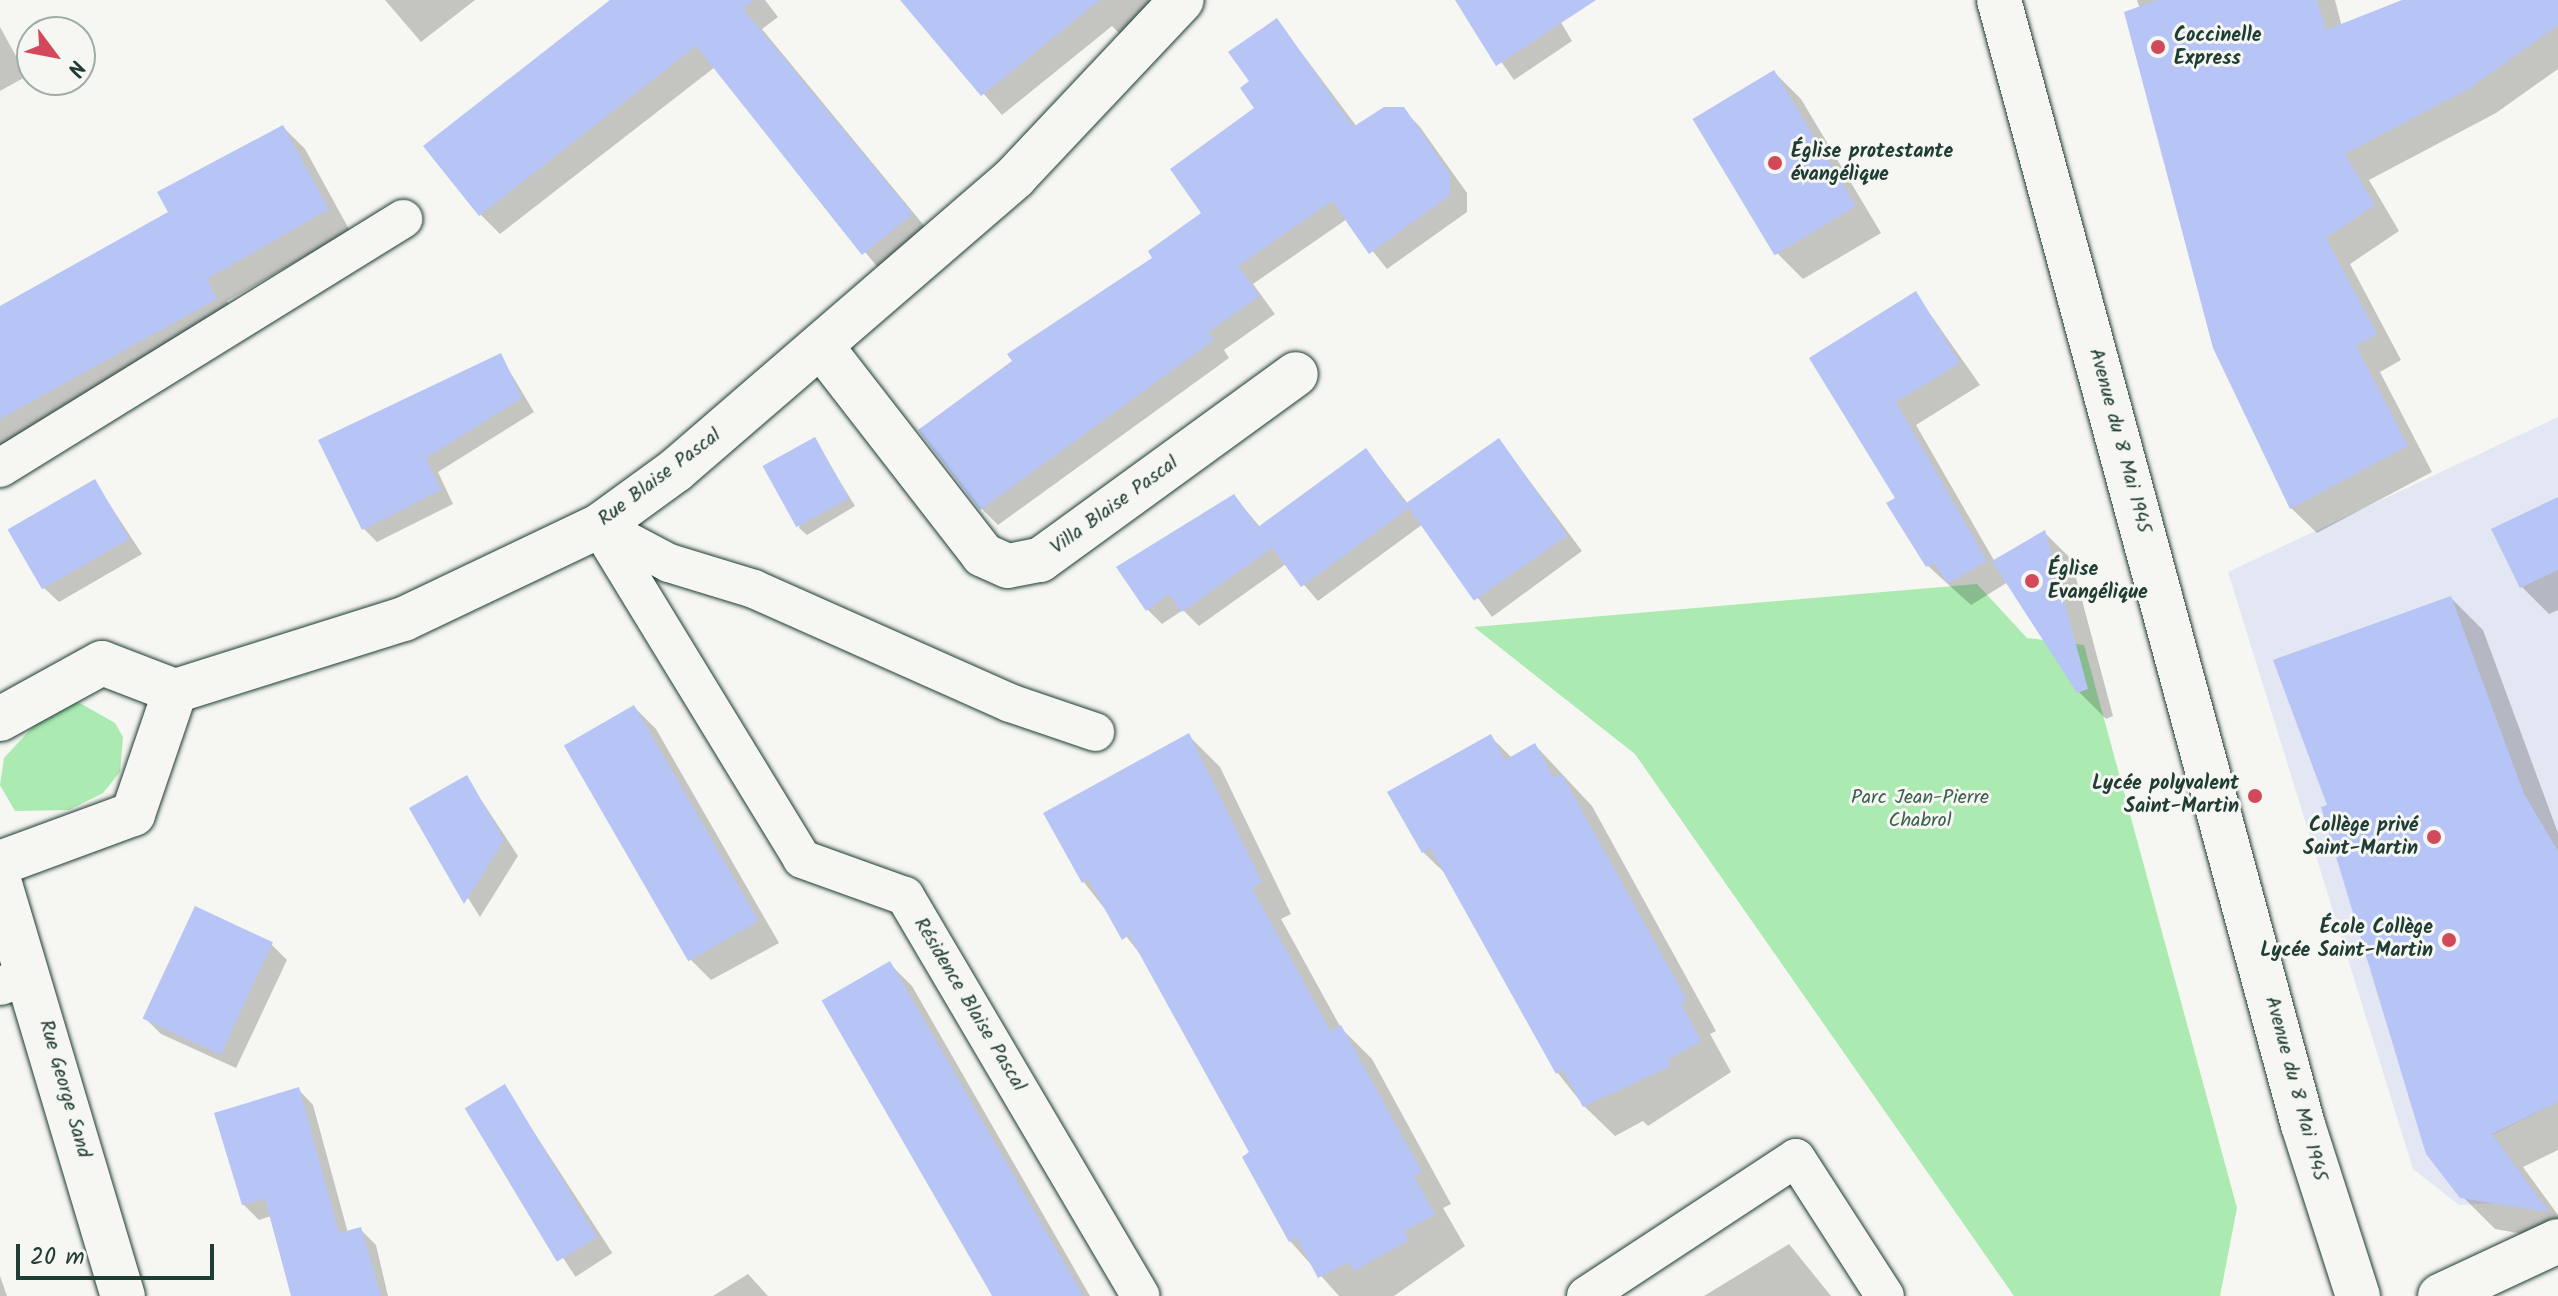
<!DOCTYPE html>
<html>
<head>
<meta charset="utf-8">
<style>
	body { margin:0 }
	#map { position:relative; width:2558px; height:1296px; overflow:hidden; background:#f6f6f2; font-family:Kalam,sans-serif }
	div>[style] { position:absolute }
	.built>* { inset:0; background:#e3e7f3 }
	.green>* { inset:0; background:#abeab1 }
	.shadow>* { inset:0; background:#0003; transform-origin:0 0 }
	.building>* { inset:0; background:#b6c5f5; transform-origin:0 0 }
	.roads { filter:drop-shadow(0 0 2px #1f3d34) drop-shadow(0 0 2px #1f3d34) }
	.lane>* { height:38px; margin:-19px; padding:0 19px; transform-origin:19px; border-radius:19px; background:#f6f6f2 }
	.street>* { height:44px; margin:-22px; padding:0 22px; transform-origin:22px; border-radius:22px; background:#f6f6f2 }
	.secondary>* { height:44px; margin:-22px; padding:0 22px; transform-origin:22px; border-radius:22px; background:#f6f6f2 }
	.dots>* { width:22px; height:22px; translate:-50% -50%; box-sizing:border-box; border:4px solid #f6f6f2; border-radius:50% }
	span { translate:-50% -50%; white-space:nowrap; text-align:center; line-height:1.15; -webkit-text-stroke:6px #f6f6f2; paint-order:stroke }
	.poi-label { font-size:20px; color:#1f3d34; font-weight:700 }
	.left { translate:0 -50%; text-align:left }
	.right { translate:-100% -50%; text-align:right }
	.street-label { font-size:20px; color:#1f3d34 }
	.park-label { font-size:20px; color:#3b604d }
	.north { position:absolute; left:16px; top:16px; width:80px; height:80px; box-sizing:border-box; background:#f6f6f2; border:2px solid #a0aca6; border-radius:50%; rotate:122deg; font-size:22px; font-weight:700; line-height:32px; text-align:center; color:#1f3d34 }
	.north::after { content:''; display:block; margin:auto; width:28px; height:36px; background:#d1495b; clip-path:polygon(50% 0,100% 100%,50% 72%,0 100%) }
	.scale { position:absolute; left:16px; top:1244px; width:198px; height:36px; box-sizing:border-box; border:4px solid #1f3d34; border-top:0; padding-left:10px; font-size:24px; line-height:28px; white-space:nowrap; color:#1f3d34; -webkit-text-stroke:6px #f6f6f2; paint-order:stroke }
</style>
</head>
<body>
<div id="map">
	<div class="built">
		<i style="clip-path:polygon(2558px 417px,2558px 1102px,2493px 1135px,2541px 1201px,2459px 1205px,2413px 1169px,2228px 572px)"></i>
	</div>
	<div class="green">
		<i style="clip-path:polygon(1977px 584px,2027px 638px,2084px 645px,2237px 1208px,2220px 1296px,2014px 1296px,1635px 754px,1474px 627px)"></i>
		<i style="clip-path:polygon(78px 702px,115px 723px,123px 737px,120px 772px,103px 793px,69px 810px,15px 811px,0 785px,4px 758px,43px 716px)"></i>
	</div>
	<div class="shadow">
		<i style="clip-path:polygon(385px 0,475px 0,421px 42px)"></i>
		<i style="clip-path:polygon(613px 0,765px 0,778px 17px,762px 29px,931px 234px,883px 274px,715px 67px,500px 234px,480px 214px)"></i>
		<i style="clip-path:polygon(903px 0,1160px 0,1131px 45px,1112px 26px,1002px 115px)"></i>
		<i style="clip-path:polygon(1458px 0,1590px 0,1559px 19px,1572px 41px,1514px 80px)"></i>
		<i style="clip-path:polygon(2137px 0,2335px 0,2342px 27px,2406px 0,2548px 0,2558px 15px,2558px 69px,2496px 113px,2369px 180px,2399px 231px,2350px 264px,2401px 360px,2380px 372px,2432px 472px,2317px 533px,2291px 508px)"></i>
		<i style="clip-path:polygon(1277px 20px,1357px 127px,1403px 109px,1420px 127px,1467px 193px,1467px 212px,1387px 269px,1347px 219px,1253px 284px,1275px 314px,1224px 350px,1229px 358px,998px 525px,981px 508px,1155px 258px,1204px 214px,1256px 108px,1252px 82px)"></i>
		<i style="clip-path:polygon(0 27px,27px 76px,0 91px)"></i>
		<i style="clip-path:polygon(1774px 72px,1801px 99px,1881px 233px,1803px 279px,1776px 252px)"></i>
		<i style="clip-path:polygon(283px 127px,305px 149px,350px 231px,227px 301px,238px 321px,0 453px,0 308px,171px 213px)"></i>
		<i style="clip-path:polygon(1916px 294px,1980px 385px,1916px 425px,1995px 562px,2045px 533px,2071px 559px,2113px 716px,2106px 719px,2079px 692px,2008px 582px,1971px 605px,1928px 566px,1897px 498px,1812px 358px)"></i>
		<i style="clip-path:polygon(500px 355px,534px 412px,438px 472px,453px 504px,377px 542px,364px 529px)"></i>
		<i style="clip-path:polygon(814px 439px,855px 506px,807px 535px,799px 528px)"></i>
		<i style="clip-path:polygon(1499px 440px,1582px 551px,1492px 617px,1423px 524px,1318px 601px,1286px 564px,1199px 626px,1183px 610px,1162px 624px,1147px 609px,1234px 496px,1260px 527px,1366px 450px,1409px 505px)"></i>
		<i style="clip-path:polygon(95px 482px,142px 554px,59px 602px,44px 588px)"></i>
		<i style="clip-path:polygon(2558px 499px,2558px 610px,2549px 614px,2522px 587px,2493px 530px)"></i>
		<i style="clip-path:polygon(2451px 598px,2483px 630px,2558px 833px,2558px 1150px,2523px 1167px,2558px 1215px,2558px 1240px,2495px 1229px,2462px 1196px,2330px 806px)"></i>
		<i style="clip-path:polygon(634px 707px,656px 729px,779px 943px,711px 980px,689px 958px,567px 746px)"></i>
		<i style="clip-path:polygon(1189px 736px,1220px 767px,1291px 914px,1281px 919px,1341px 1028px,1372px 1059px,1451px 1204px,1443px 1208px,1465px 1246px,1394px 1296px,1339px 1296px,1290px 1241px,1252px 1153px,1144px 959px,1083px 881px)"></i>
		<i style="clip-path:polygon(1491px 737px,1512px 758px,1535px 745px,1592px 806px,1716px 1031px,1710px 1034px,1731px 1072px,1648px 1126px,1643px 1121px,1615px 1136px,1584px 1106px,1557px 1072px,1449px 877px,1423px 852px)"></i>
		<i style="clip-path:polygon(466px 777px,518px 856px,480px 917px,411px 808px)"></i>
		<i style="clip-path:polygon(271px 944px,287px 960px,236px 1068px,161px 1034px,146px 1019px)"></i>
		<i style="clip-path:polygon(890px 964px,912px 986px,1090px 1296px,992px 1296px)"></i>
		<i style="left:504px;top:1086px;width:199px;height:44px;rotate:57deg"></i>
		<i style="clip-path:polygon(298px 1089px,313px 1105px,348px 1233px,360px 1229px,376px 1245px,388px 1296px,293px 1296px,271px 1216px,259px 1220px,243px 1204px)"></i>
		<i style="clip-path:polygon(1789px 1244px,1831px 1296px,1704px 1296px)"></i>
		<i style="clip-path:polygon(748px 1274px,768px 1296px,713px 1296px)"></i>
		<i style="clip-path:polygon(0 1276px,7px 1296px,0 1296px)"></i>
	</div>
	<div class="building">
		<i style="clip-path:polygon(610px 0,754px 0,743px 9px,913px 214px,862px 255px,696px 46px,479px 216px,423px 146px)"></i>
		<i style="clip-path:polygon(900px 0,1100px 0,981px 96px)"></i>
		<i style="clip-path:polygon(1455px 0,1596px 0,1496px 66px)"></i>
		<i style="clip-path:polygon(2157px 0,2317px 0,2326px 30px,2402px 0,2558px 0,2558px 25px,2470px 88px,2345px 154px,2375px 205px,2326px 238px,2377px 334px,2356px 346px,2408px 446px,2290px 509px,2213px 348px,2124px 12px)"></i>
		<i style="clip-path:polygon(1277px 18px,1353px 127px,1384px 107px,1404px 107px,1450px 174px,1450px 195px,1369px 254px,1332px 201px,1238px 266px,1260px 296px,1208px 332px,1214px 340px,980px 510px,918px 430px,1012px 361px,1007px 354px,1152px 258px,1148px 251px,1201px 213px,1170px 169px,1254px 108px,1240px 88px,1249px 81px,1228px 52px)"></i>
		<i style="left:1774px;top:70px;width:159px;height:95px;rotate:59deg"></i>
		<i style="clip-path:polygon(283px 125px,329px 209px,207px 279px,217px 299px,0 419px,0 306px,168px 212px,157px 192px)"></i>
		<i style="clip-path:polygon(1916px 291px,1960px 363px,1896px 402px,1987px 561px,1948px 584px,1934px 563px,1926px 567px,1886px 503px,1895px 498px,1809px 358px)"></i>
		<i style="clip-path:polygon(501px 353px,522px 398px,426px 458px,441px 490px,362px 530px,318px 440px)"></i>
		<i style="left:815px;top:437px;width:70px;height:60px;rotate:61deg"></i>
		<i style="left:1499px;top:438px;width:119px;height:114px;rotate:55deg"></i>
		<i style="clip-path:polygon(1366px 448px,1409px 508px,1301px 587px,1258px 528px,1272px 548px,1182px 612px,1169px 594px,1146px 611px,1116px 567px,1234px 494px,1258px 527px)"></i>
		<i style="left:95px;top:479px;width:69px;height:101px;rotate:60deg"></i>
		<i style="clip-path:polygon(2558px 497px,2558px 570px,2520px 588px,2491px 529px)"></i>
		<i style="clip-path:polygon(2045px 530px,2088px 689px,2077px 693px,1992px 561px)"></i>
		<i style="clip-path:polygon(2451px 596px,2524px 794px,2558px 851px,2558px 1102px,2492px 1134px,2549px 1212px,2460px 1198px,2426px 1154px,2321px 807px,2327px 805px,2273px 660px)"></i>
		<i style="left:634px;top:705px;width:249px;height:81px;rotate:60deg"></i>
		<i style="clip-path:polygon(1189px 733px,1262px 882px,1252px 888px,1331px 1032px,1341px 1025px,1422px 1172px,1414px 1176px,1435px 1215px,1404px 1231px,1409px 1240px,1354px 1271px,1349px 1262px,1318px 1278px,1296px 1237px,1289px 1242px,1242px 1157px,1249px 1152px,1129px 935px,1122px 940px,1088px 879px,1082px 883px,1043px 813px)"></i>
		<i style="clip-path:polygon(1491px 734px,1505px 760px,1535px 743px,1554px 778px,1561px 773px,1687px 1000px,1681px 1003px,1701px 1041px,1668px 1060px,1671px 1066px,1583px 1107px,1562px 1069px,1556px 1074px,1430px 848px,1422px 853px,1387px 792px)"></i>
		<i style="clip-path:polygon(467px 775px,504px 840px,464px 904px,409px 808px)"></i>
		<i style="left:195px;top:906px;width:86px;height:124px;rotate:25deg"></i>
		<i style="left:890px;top:961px;width:386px;height:79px;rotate:60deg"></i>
		<i style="left:505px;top:1084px;width:179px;height:47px;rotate:59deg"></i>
		<i style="clip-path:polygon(299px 1087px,339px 1233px,361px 1227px,381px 1296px,291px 1296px,265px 1199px,242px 1205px,214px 1113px)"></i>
	</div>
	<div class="roads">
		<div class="lane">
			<i style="left:0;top:468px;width:474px;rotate:-31.7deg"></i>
			<i style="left:599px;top:526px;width:390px;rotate:58.6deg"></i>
			<i style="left:802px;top:859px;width:109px;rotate:19.8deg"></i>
			<i style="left:905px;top:896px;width:464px;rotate:59.5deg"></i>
			<i style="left:599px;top:526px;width:79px;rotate:27.9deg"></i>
			<i style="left:669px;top:563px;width:89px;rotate:17deg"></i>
			<i style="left:754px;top:589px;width:280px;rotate:24deg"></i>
			<i style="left:1010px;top:703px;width:90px;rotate:18.8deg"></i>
			<i style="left:0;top:986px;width:31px;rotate:-19deg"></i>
			<i style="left:1586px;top:1296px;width:251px;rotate:-33.3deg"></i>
			<i style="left:1796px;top:1158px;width:164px;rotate:57.2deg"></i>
		</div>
		<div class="street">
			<i style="left:821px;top:346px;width:264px;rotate:52.2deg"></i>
			<i style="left:983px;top:555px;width:27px;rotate:24deg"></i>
			<i style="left:1008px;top:566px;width:33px;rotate:-11deg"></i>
			<i style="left:1040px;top:560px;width:316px;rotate:-36deg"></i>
			<i style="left:0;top:719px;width:116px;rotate:-28.8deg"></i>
			<i style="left:102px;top:663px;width:78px;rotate:21deg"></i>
			<i style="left:2440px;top:1296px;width:130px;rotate:-25deg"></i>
		</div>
		<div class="secondary">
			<i style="left:1999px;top:0;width:1165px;rotate:74.88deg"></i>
			<i style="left:2303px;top:1125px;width:180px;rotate:72.2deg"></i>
			<i style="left:0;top:863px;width:142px;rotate:-20.2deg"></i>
			<i style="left:133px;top:814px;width:130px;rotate:-71.1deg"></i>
			<i style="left:175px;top:691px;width:240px;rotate:-17.5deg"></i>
			<i style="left:404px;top:619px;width:216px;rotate:-25.5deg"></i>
			<i style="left:599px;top:526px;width:95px;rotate:-36deg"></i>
			<i style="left:676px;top:470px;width:448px;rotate:-40.8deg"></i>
			<i style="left:1015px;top:177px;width:243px;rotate:-46.7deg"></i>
			<i style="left:0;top:884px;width:430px;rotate:73.4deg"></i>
		</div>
	</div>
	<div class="dots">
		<i style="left:2158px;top:47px;background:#d1495b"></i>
		<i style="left:1775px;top:163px;background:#d1495b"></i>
		<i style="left:2032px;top:581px;background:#d1495b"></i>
		<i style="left:2255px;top:796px;background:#d1495b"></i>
		<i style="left:2434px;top:837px;background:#d1495b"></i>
		<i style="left:2449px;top:940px;background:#d1495b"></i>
	</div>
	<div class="poi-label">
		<span class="left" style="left:2174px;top:48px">Coccinelle<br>Express</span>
		<span class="left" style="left:1791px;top:164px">Église protestante<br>évangélique</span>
		<span class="left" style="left:2048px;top:582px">Église<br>Evangélique</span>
		<span class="right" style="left:2239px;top:796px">Lycée polyvalent<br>Saint-Martin</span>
		<span class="right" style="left:2418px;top:838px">Collège privé<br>Saint-Martin</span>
		<span class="right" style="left:2433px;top:940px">École Collège<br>Lycée Saint-Martin</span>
	</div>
	<div class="street-label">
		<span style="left:2119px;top:441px;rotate:75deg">Avenue du 8 Mai 1945</span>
		<span style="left:660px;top:478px;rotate:-37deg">Rue Blaise Pascal</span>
		<span style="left:1115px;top:506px;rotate:-36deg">Villa Blaise Pascal</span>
		<span style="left:969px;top:1005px;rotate:59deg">Résidence Blaise Pascal</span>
		<span style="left:64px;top:1089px;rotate:74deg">Rue George Sand</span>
		<span style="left:2295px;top:1089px;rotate:75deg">Avenue du 8 Mai 1945</span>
	</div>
	<div class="park-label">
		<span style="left:1920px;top:810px">Parc Jean-Pierre<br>Chabrol</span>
	</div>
	<div class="north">N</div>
	<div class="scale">20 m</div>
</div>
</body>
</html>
